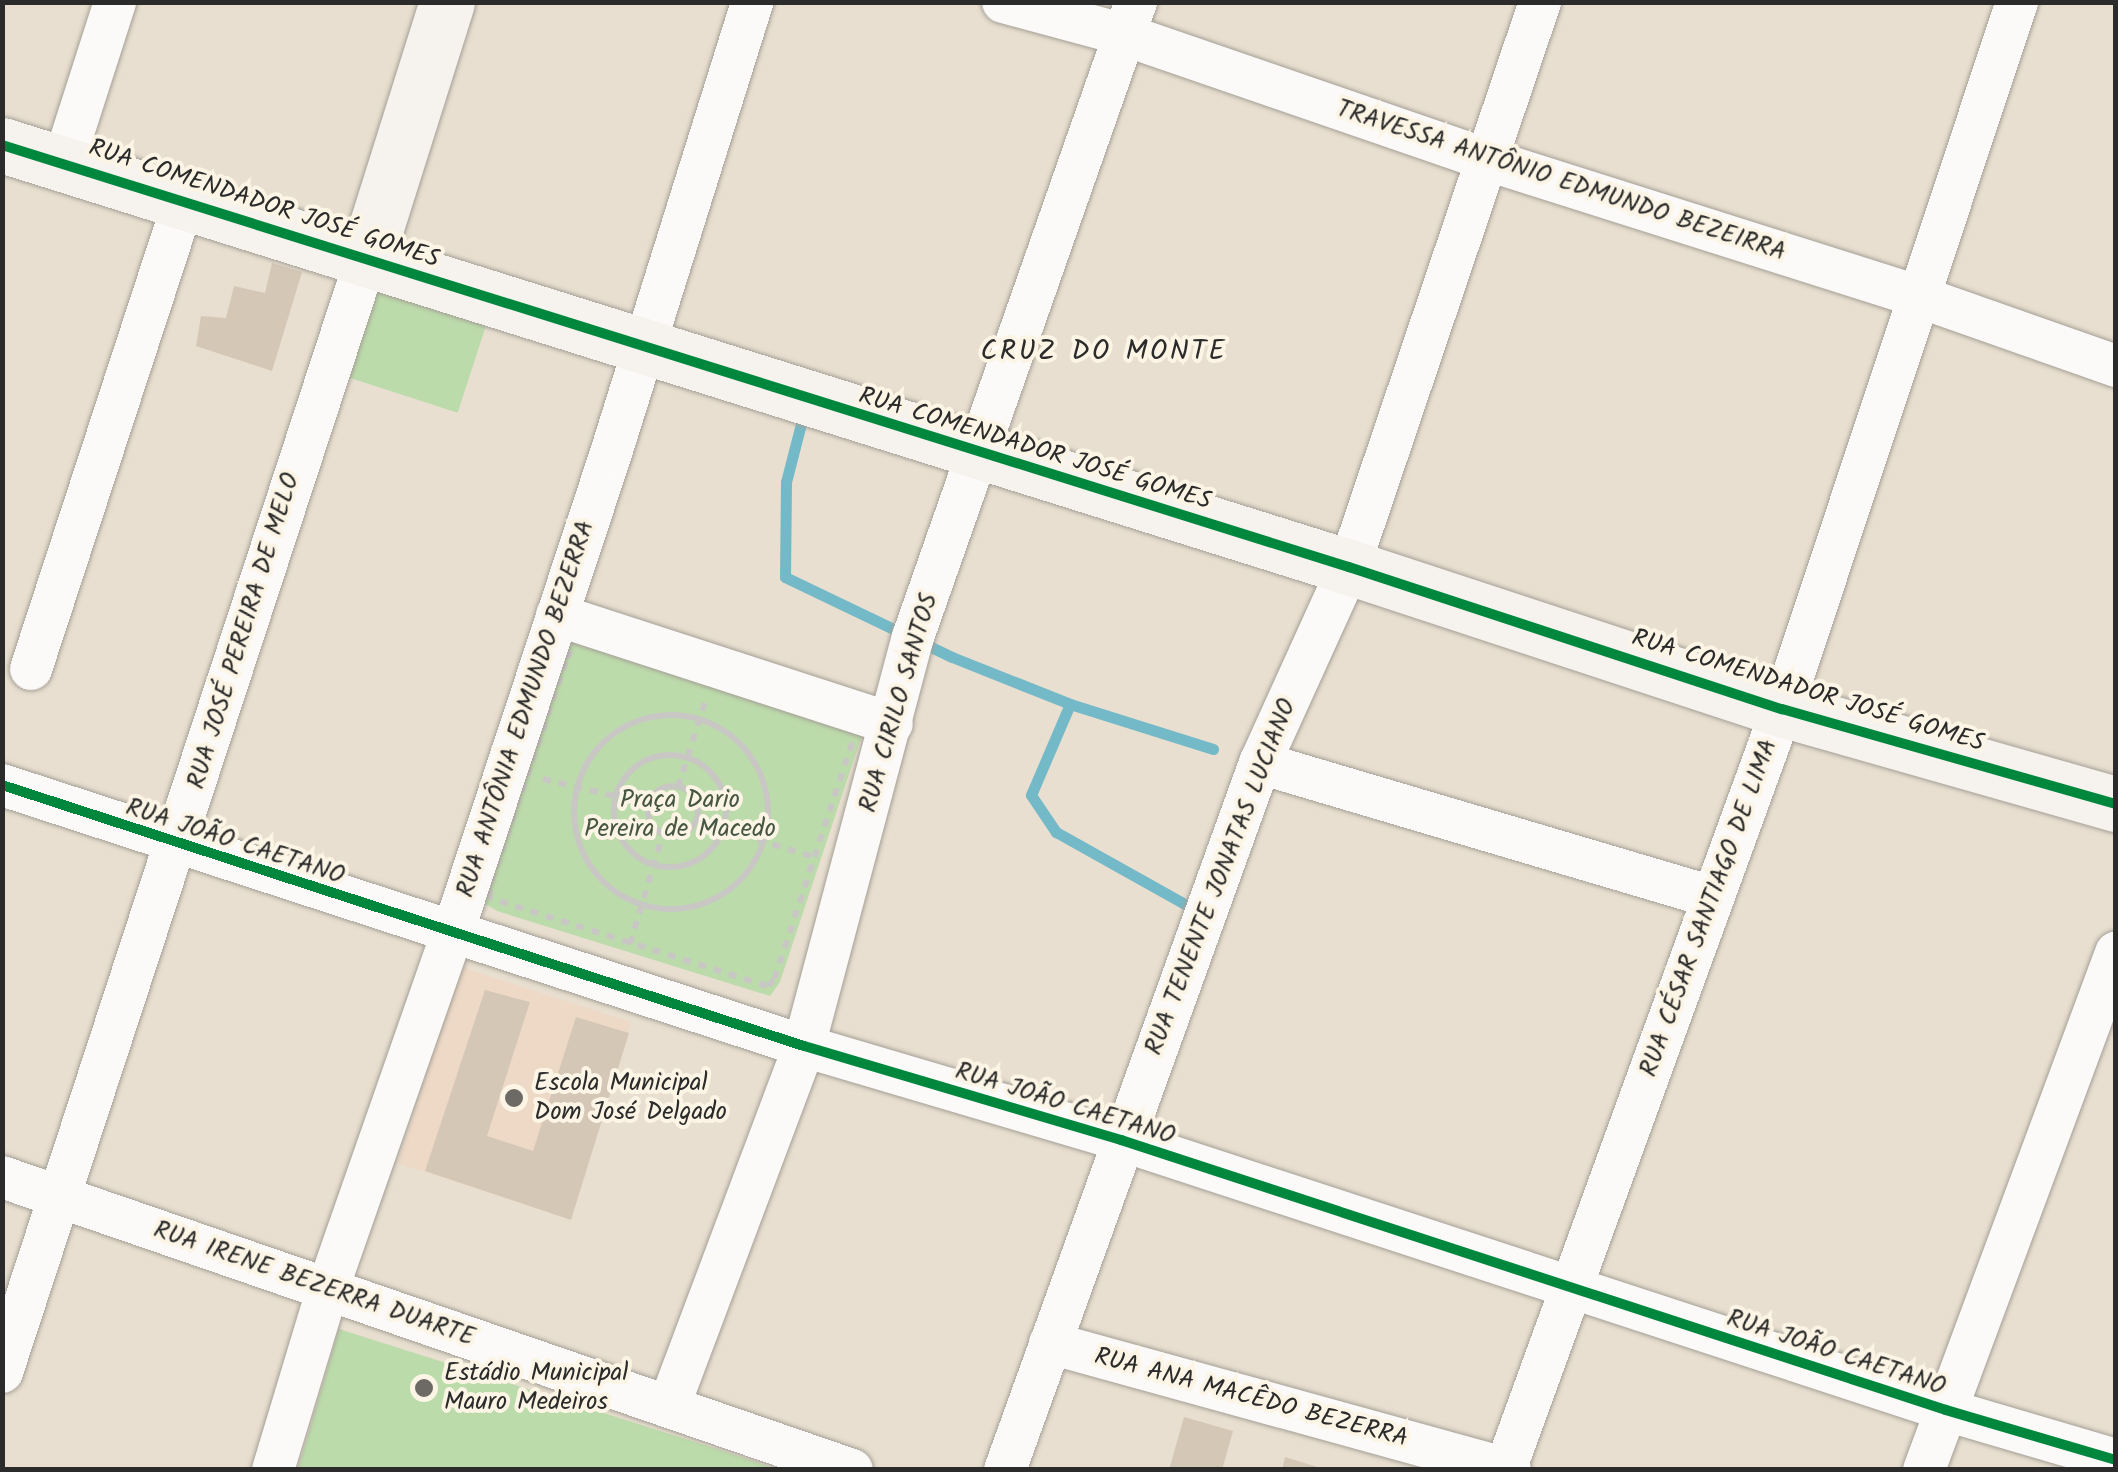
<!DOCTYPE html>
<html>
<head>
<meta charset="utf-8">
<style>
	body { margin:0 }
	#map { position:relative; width:2118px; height:1472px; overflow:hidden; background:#e8dfd0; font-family:Kalam,sans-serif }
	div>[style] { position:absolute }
	.built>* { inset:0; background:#eed9c7; transform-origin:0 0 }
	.green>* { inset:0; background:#bcdbab; transform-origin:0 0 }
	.stream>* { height:11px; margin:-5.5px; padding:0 5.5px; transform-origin:5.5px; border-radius:5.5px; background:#74b9c7 }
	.building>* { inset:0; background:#d5c7b6 }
	.path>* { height:6px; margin-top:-3px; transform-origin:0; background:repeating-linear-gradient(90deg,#c9c7c4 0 8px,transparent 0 16px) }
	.path>.ring { margin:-3px; padding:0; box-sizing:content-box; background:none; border:6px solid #c9c7c4; border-radius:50% }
	.roads { filter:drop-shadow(0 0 2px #a49f96) drop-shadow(0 0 2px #a49f96) }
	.street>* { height:42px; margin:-21px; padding:0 21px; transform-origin:21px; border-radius:21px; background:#fcfaf8 }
	.secondary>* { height:55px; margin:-27.5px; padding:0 27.5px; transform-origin:27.5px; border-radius:27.5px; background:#f6f2ed }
	.cycleway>* { height:10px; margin:-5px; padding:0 5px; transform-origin:5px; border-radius:5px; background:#00873e }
	.dots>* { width:28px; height:28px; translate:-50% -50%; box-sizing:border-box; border:5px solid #fcf5e5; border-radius:50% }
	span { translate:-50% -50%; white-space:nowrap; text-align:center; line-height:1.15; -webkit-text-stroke:8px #fcf5e5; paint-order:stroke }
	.street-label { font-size:25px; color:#2b2b2b }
	.park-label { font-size:25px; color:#465643 }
	.poi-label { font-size:25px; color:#2b2b2b }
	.left { translate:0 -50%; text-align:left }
	.neighbourhood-label { font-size:28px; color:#2b2b2b; letter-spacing:2.5px }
	.frame { position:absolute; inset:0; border:5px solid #2b2b2b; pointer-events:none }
</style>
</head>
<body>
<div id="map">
	<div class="built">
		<i style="left:461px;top:967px;width:179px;height:206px;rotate:18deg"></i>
	</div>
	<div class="green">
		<i style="left:369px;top:281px;width:125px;height:98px;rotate:18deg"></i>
		<i style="clip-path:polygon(565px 637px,863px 732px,780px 982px,770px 996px,497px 911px,479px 900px)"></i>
		<i style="clip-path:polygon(339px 1329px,714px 1448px,777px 1469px,298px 1469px)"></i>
	</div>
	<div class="stream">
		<i style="left:804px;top:412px;width:72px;rotate:104.4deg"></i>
		<i style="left:786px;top:482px;width:95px;rotate:90.6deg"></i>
		<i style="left:785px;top:577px;width:185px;rotate:25.6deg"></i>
		<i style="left:952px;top:657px;width:127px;rotate:21.7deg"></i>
		<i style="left:1070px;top:704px;width:99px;rotate:113.2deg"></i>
		<i style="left:1031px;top:795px;width:45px;rotate:56deg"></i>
		<i style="left:1056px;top:832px;width:148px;rotate:29.2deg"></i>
		<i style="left:1070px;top:704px;width:150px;rotate:17.5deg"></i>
	</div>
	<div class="building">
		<i style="clip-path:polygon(272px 263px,302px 272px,272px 371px,196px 346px,201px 316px,226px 318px,234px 286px,265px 293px)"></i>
		<i style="clip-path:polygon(485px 990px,530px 1002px,487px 1136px,533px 1151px,576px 1017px,629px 1033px,571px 1220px,425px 1171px)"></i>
		<i style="clip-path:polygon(1184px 1417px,1233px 1431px,1222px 1470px,1169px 1470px)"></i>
		<i style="clip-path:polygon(1285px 1457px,1324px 1469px,1323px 1470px,1282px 1470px)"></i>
	</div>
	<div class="path">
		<i style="left:584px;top:640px;width:280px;rotate:17.9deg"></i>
		<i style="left:850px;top:726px;width:17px;rotate:83deg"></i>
		<i style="left:852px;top:743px;width:250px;rotate:108.2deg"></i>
		<i style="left:774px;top:980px;width:9px;rotate:139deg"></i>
		<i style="left:767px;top:986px;width:291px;rotate:-162.4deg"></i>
		<i style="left:490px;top:898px;width:16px;rotate:-86deg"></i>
		<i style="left:491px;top:882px;width:237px;rotate:-71.3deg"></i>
		<i style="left:567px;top:658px;width:19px;rotate:-62deg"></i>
		<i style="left:576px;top:641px;width:8px;rotate:-7deg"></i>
		<i class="ring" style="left:574px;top:715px;width:188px;height:188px"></i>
		<i class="ring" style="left:614px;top:755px;width:106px;height:106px"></i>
		<i style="left:543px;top:779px;width:109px;rotate:13.3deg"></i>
		<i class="ring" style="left:648px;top:786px;width:44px;height:44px"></i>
		<i style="left:678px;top:787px;width:89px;rotate:-72.4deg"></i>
		<i style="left:696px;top:821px;width:123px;rotate:17deg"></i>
		<i style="left:630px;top:944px;width:115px;rotate:-73.3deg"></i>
	</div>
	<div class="roads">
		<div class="street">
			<i style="left:1003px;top:2px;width:126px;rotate:15.1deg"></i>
			<i style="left:1125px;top:35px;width:381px;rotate:19deg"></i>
			<i style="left:1485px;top:159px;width:453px;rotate:17.6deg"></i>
			<i style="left:1917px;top:296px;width:211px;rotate:19.4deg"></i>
			<i style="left:64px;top:161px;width:167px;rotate:-72.2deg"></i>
			<i style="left:557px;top:615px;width:352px;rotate:18deg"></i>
			<i style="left:31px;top:669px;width:495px;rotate:-71.9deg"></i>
			<i style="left:1260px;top:763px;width:472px;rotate:16.5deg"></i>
			<i style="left:2px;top:785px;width:843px;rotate:18.03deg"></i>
			<i style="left:804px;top:1046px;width:331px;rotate:16.5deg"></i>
			<i style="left:1121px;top:1140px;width:868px;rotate:18.12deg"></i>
			<i style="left:1946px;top:1410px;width:177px;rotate:16.4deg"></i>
			<i style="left:2px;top:1177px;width:899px;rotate:19.02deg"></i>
			<i style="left:1050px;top:1343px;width:477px;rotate:15.4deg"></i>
			<i style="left:2px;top:1372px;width:1171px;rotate:-71.89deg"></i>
			<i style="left:669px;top:1406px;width:384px;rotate:-69.4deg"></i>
			<i style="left:804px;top:1046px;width:423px;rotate:-75.1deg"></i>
			<i style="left:913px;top:637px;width:673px;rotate:-70.65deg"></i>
			<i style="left:273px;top:1470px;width:190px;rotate:-73.2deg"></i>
			<i style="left:328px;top:1288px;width:377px;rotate:-70.7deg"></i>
			<i style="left:453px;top:932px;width:504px;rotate:-71.74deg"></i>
			<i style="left:611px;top:453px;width:473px;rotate:-72.6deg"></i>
			<i style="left:1005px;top:1470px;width:752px;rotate:-70.17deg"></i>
			<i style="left:1260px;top:763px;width:215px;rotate:-65.6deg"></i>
			<i style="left:1349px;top:567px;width:596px;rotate:-71.32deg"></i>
			<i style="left:1505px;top:1470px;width:810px;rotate:-70deg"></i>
			<i style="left:1782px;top:709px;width:745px;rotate:-71.61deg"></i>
			<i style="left:1924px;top:1470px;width:552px;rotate:-69.63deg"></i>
		</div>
		<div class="secondary">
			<i style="left:2px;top:145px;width:1412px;rotate:17.4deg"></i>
			<i style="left:1349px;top:567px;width:456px;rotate:18.2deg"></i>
			<i style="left:1782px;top:709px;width:347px;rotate:15.9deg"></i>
			<i style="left:366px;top:259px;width:269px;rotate:-72.5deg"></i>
		</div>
	</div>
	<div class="cycleway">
		<i style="left:2px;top:145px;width:1412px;rotate:17.4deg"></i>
		<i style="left:1349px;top:567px;width:456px;rotate:18.2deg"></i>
		<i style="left:1782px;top:709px;width:347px;rotate:15.9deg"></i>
		<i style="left:2px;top:785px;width:843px;rotate:18.03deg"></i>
		<i style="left:804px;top:1046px;width:331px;rotate:16.5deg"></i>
		<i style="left:1121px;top:1140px;width:868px;rotate:18.12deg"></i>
		<i style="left:1946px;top:1410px;width:177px;rotate:16.4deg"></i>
	</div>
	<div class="dots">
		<i style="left:514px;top:1098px;background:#6d6a65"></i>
		<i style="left:424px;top:1388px;background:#6d6a65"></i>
	</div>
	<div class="street-label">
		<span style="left:1561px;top:181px;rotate:18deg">TRAVESSA ANTÔNIO EDMUNDO BEZEIRRA</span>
		<span style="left:264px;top:204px;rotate:18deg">RUA COMENDADOR JOSÉ GOMES</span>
		<span style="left:1035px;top:449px;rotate:17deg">RUA COMENDADOR JOSÉ GOMES</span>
		<span style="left:244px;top:631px;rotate:-73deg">RUA JOSÉ PEREIRA DE MELO</span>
		<span style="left:1808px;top:691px;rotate:17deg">RUA COMENDADOR JOSÉ GOMES</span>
		<span style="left:899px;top:703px;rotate:-74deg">RUA CIRILO SANTOS</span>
		<span style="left:526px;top:709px;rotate:-72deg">RUA ANTÔNIA EDMUNDO BEZERRA</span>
		<span style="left:235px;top:842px;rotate:18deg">RUA JOÃO CAETANO</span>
		<span style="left:1221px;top:877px;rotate:-69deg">RUA TENENTE JONATAS LUCIANO</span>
		<span style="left:1709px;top:908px;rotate:-70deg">RUA CÉSAR SANTIAGO DE LIMA</span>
		<span style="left:1065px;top:1104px;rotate:17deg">RUA JOÃO CAETANO</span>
		<span style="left:314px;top:1284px;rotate:19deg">RUA IRENE BEZERRA DUARTE</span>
		<span style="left:1836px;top:1353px;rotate:18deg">RUA JOÃO CAETANO</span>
		<span style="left:1251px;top:1398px;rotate:15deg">RUA ANA MACÊDO BEZERRA</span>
	</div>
	<div class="park-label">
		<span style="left:680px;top:815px">Praça Dario<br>Pereira de Macedo</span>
	</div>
	<div class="poi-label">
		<span class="left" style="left:534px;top:1098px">Escola Municipal<br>Dom José Delgado</span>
		<span class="left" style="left:444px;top:1388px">Estádio Municipal<br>Mauro Medeiros</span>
	</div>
	<div class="neighbourhood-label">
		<span style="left:1104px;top:352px">CRUZ DO MONTE</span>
	</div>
	<div class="frame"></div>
</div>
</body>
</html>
